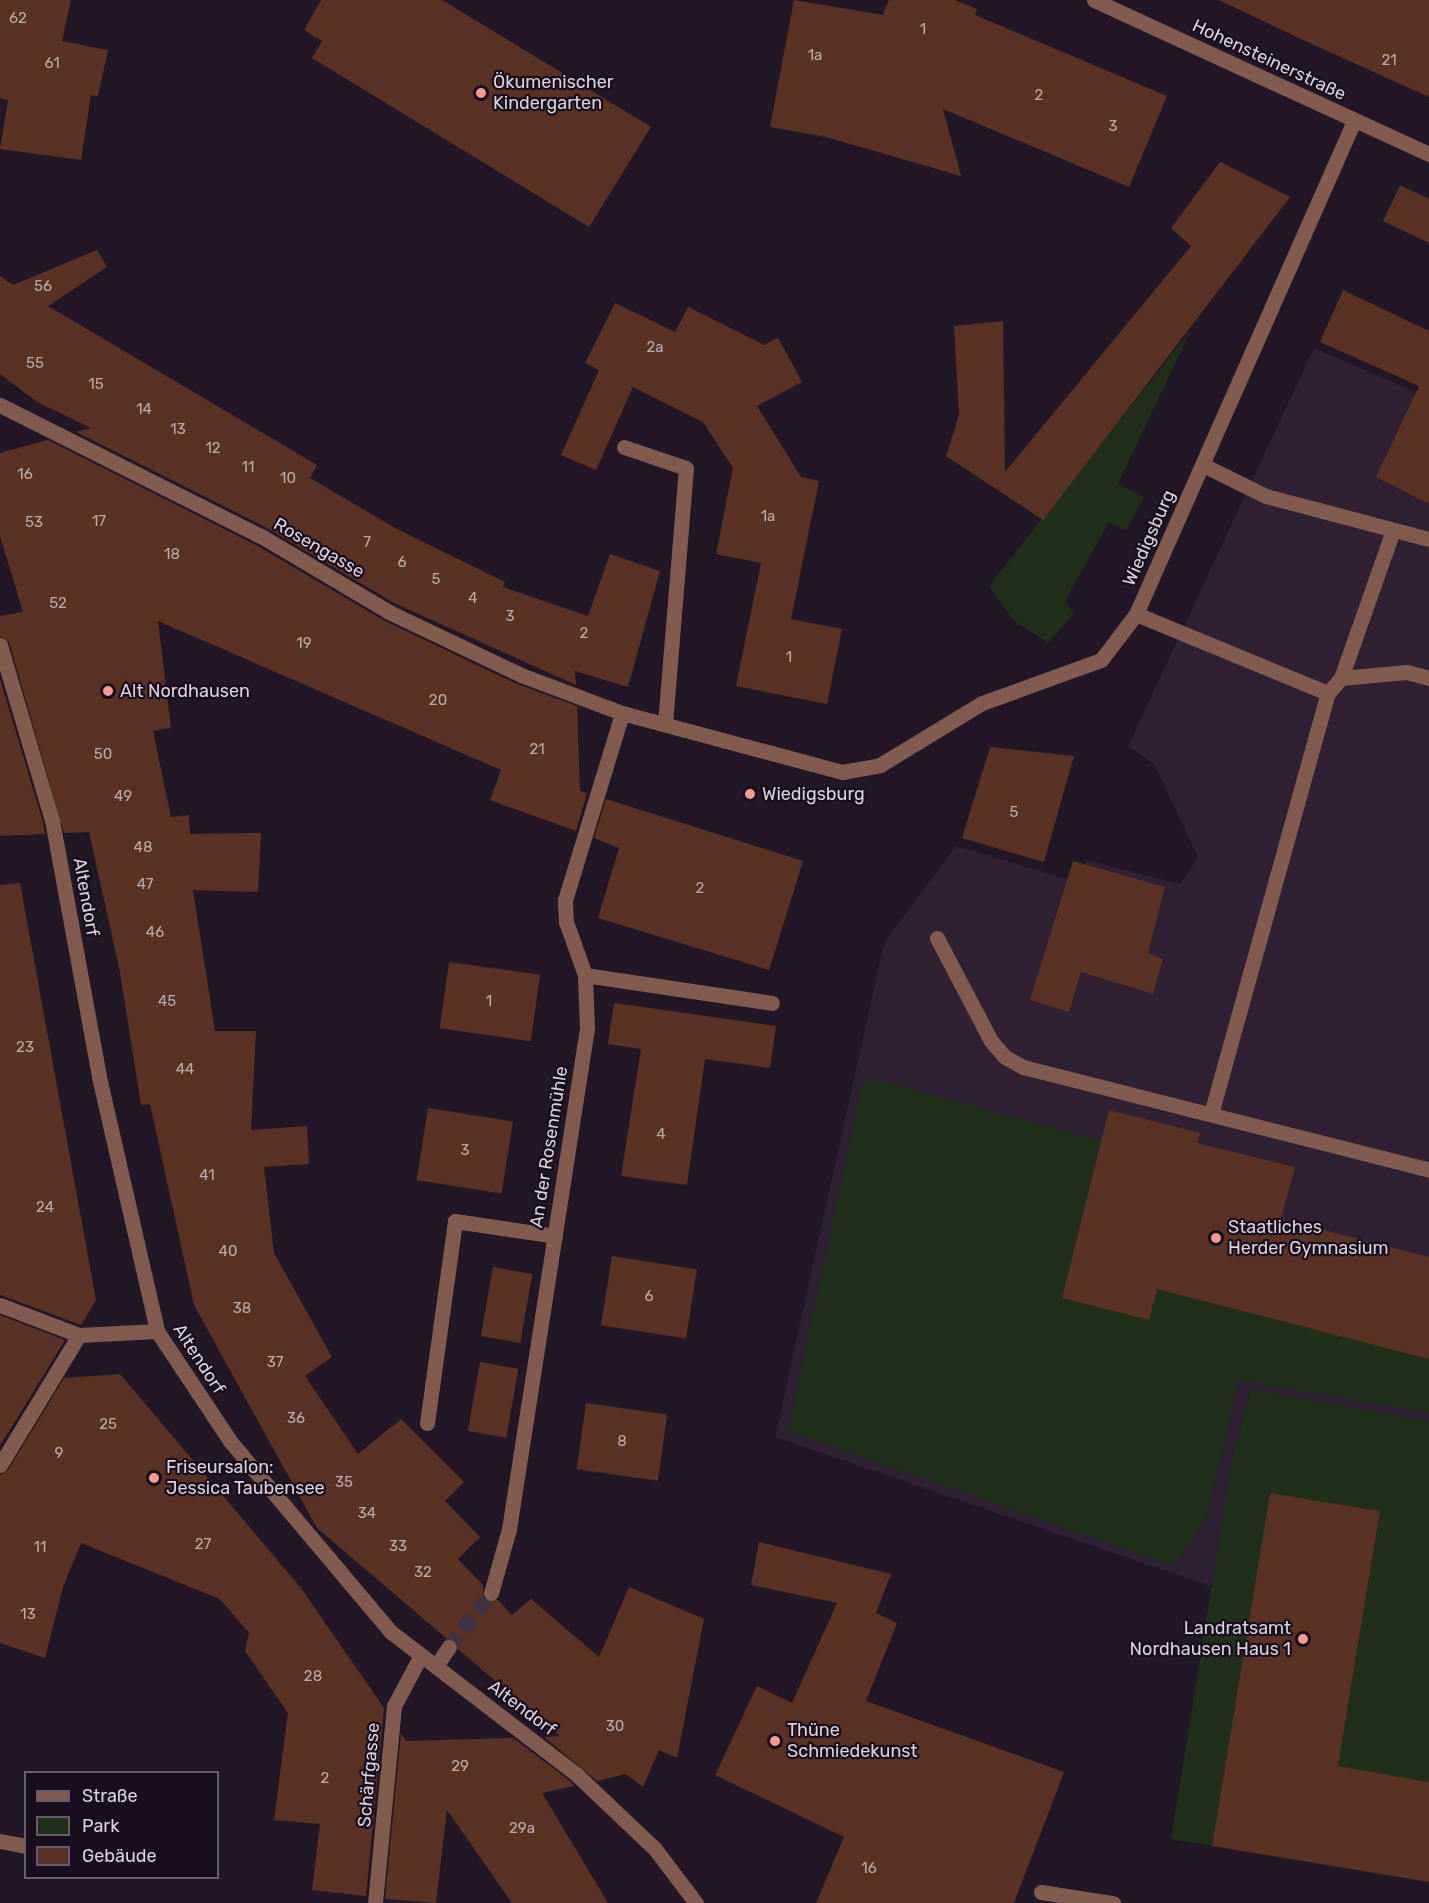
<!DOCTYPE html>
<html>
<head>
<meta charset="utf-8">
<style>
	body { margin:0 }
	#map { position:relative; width:1429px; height:1903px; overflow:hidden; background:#221727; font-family:Rubik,sans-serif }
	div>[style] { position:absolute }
	.built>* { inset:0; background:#2f2034 }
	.green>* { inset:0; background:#202f1a }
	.building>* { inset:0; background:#593224; transform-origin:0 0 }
	.minor-tunnel>* { height:15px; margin-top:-7.5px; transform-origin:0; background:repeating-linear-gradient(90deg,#3e3342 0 15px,transparent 0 23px) }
	.minor>* { height:15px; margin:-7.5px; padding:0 7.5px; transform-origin:7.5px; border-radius:7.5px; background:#825b4f }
	.dots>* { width:16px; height:16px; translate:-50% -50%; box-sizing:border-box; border:3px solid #180e1d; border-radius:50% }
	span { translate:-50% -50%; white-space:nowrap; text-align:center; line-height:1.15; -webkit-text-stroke:4.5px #180e1d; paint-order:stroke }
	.number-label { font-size:15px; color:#baabb0 }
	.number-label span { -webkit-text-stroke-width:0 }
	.street-label { font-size:18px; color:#dbd3de }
	.poi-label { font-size:18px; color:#dbd3de }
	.left { translate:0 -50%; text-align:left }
	.right { translate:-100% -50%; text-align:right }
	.legend { position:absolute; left:24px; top:1771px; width:195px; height:108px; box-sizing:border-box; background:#180e1d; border:2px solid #665d6a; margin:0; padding:8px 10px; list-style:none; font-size:18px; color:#dbd3de }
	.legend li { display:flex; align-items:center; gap:12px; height:30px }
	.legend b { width:30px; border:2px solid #665d6a }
</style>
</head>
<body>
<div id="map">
	<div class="built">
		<i style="clip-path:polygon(1314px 348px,1429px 398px,1429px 1421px,1251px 1389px,1233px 1454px,1213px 1587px,775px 1437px,884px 943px,956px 846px,1078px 882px,1086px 860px,1180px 884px,1198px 857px,1154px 764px,1128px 746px)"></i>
	</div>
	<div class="green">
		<i style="clip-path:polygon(1191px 330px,1118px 484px,1144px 497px,1126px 530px,1109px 522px,1065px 601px,1074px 614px,1048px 643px,1013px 620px,989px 586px)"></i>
		<i style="clip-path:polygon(864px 1076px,1101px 1141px,1062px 1298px,1149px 1320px,1157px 1289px,1429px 1359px,1429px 1413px,1239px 1380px,1206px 1517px,1174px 1566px,788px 1431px)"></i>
		<i style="clip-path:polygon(1251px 1389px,1429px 1421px,1429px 1782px,1338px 1766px,1380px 1511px,1270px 1493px,1212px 1846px,1171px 1839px,1233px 1454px)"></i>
	</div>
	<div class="building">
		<i style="clip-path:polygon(0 0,71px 0,62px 41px,108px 50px,98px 96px,91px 95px,81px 160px,0 149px,8px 100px,0 98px)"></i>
		<i style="clip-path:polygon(321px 0,442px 0,651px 127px,589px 227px,312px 58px,322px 41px,304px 30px)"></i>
		<i style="clip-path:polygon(794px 0,883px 15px,889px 0,955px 0,977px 9px,975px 15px,1167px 96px,1129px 187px,943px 109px,961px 176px,826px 137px,770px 127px)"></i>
		<i style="clip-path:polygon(1219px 0,1429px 0,1429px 97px,1303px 40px)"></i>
		<i style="clip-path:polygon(1220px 162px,1290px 197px,1043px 520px,946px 456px,959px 415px,954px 326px,1003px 321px,1005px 472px,1191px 246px,1171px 228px)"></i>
		<i style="clip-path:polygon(1400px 185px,1429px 199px,1429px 243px,1383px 221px)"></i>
		<i style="clip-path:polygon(97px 250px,107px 267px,48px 306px,317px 465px,310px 478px,397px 529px,505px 582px,503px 587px,588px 616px,610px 554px,660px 571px,628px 687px,575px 671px,576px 685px,394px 603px,265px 527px,76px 432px,91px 428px,37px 402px,0 374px,0 276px,13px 285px)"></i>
		<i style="clip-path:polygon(1343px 290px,1429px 331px,1429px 504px,1376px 477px,1419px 386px,1320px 342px)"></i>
		<i style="clip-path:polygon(615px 303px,675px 332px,688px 307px,764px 345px,778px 338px,802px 382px,757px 406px,801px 477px,819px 481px,791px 619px,842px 629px,827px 704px,736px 686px,761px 563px,716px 554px,733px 468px,703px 422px,633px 387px,596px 470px,561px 455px,599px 370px,585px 363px)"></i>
		<i style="clip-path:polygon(48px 440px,256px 545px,385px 621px,517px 684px,577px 706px,580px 791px,587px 793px,576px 831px,490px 800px,501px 770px,158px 621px,171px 728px,153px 731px,171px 817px,189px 815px,190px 834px,261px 833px,258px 892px,193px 890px,215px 1031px,256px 1031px,251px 1130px,307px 1126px,309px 1164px,264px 1167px,274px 1253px,332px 1357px,305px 1376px,358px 1454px,401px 1419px,464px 1482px,445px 1501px,480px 1537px,458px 1559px,483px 1585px,484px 1600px,498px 1600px,512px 1615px,531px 1599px,599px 1657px,629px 1587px,704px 1619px,677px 1758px,659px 1750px,643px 1787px,626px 1774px,597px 1781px,544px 1737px,560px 1736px,458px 1649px,455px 1639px,446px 1638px,317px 1528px,194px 1305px,150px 1104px,141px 1105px,120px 972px,89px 832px,64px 833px,9px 642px,0 636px,0 616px,23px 612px,0 536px,0 453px)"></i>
		<i style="clip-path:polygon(0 679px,43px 822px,45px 834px,0 836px)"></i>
		<i style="clip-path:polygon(990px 747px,1074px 756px,1044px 862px,962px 838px)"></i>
		<i style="clip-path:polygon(606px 799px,803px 861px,769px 970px,598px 918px,619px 848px,594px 838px)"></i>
		<i style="clip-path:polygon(1073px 861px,1165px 887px,1148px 953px,1163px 959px,1153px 994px,1081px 972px,1069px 1012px,1030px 1000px)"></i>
		<i style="clip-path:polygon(20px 883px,96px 1300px,81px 1325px,0 1295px,0 885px)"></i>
		<i style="left:449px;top:962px;width:92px;height:67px;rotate:8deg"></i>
		<i style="clip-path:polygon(614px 1003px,776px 1026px,770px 1068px,705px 1059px,687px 1185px,621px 1176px,641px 1049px,608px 1044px)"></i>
		<i style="left:428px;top:1108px;width:86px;height:73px;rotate:9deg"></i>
		<i style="clip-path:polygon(1109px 1110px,1200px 1133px,1197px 1143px,1295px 1167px,1281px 1219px,1429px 1257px,1429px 1359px,1157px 1289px,1149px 1320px,1062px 1298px)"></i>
		<i style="left:612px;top:1256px;width:86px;height:70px;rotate:9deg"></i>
		<i style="left:493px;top:1267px;width:40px;height:70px;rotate:10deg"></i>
		<i style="clip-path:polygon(0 1315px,65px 1340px,0 1446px)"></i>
		<i style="left:480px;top:1362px;width:39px;height:70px;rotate:10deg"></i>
		<i style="clip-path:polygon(120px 1374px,301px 1588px,384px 1708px,366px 1896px,312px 1890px,320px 1824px,274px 1820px,288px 1713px,245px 1651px,249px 1633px,220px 1599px,81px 1543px,63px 1587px,45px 1658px,0 1643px,0 1475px,8px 1470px,64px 1378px)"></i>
		<i style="left:586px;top:1403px;width:82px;height:67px;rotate:8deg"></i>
		<i style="clip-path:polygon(1270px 1493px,1380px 1511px,1338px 1766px,1429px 1782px,1429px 1882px,1212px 1846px)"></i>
		<i style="clip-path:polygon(759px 1542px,891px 1574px,876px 1613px,897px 1623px,866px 1701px,1064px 1772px,1014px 1903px,816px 1903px,844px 1837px,715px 1775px,757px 1686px,792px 1703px,837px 1603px,751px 1585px)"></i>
		<i style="clip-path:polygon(401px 1733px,406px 1741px,513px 1738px,570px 1781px,574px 1786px,542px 1793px,608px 1903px,512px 1903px,447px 1810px,436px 1903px,385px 1899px)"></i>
	</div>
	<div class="minor-tunnel">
		<i style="left:449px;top:1647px;width:68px;rotate:-52.1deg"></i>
	</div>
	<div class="minor">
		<i style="left:1094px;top:0;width:369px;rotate:24.7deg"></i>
		<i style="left:0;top:405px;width:292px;rotate:26.7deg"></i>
		<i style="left:261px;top:536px;width:149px;rotate:30.7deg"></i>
		<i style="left:389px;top:612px;width:146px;rotate:25.5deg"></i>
		<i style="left:521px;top:675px;width:108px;rotate:20.6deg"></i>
		<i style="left:622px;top:713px;width:228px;rotate:15deg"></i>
		<i style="left:842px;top:772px;width:39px;rotate:-10deg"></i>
		<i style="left:880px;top:765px;width:119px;rotate:-31.3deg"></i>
		<i style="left:982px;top:703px;width:127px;rotate:-19.9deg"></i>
		<i style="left:1101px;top:660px;width:58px;rotate:-52.7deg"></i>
		<i style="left:1136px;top:614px;width:539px;rotate:-66.15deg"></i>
		<i style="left:624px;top:447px;width:65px;rotate:18.7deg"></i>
		<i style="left:686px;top:468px;width:256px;rotate:94.7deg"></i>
		<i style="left:1203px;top:465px;width:70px;rotate:26.2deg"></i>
		<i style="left:1266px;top:496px;width:169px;rotate:14.8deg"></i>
		<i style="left:1136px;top:614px;width:208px;rotate:22.4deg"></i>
		<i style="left:0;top:645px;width:183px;rotate:73.5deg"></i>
		<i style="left:52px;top:820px;width:261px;rotate:79.6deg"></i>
		<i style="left:99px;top:1077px;width:261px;rotate:77.1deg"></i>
		<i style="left:157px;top:1331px;width:132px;rotate:56.4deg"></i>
		<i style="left:230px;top:1441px;width:250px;rotate:49.9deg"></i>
		<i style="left:391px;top:1632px;width:233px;rotate:37.5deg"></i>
		<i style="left:576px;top:1774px;width:109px;rotate:43.5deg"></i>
		<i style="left:655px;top:1849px;width:68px;rotate:52.8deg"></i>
		<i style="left:1341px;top:678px;width:66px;rotate:-5.2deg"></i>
		<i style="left:1407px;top:672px;width:23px;rotate:15deg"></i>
		<i style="left:937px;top:938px;width:116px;rotate:62.3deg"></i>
		<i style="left:991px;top:1041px;width:21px;rotate:49deg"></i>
		<i style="left:1005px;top:1057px;width:21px;rotate:29deg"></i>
		<i style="left:1023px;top:1067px;width:419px;rotate:14.2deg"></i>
		<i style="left:585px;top:975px;width:189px;rotate:8.5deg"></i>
		<i style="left:1211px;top:1114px;width:437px;rotate:-74.5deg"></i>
		<i style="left:1328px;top:693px;width:20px;rotate:-49deg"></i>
		<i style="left:1341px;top:678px;width:157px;rotate:-70.6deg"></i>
		<i style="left:0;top:1305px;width:85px;rotate:20.8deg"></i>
		<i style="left:79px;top:1335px;width:78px;rotate:-2.9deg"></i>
		<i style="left:427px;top:1423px;width:204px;rotate:-82.1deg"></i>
		<i style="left:455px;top:1221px;width:101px;rotate:8.5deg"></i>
		<i style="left:0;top:1465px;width:152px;rotate:-58.7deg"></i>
		<i style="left:491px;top:1593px;width:66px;rotate:-74.3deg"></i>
		<i style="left:509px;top:1529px;width:507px;rotate:-81.15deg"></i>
		<i style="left:587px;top:1028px;width:53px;rotate:-92.2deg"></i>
		<i style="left:585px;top:975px;width:56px;rotate:-109.7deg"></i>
		<i style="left:566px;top:922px;width:22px;rotate:-93deg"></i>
		<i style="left:565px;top:900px;width:195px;rotate:-73deg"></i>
		<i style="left:436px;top:1666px;width:23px;rotate:-56deg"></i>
		<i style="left:0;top:1841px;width:26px;rotate:11deg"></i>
		<i style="left:1041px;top:1892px;width:73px;rotate:8.7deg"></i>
		<i style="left:375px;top:1903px;width:198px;rotate:-84.5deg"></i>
		<i style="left:394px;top:1706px;width:55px;rotate:-62deg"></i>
	</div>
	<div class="dots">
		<i style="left:481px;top:93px;background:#f59c90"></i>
		<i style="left:108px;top:691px;background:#f59c90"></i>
		<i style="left:750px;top:794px;background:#f59c90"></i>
		<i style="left:1216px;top:1238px;background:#f59c90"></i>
		<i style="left:154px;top:1478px;background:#f59c90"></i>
		<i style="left:1303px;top:1639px;background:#f59c90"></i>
		<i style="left:775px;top:1741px;background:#f59c90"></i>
	</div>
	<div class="number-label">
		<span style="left:18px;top:19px">62</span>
		<span style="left:923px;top:30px">1</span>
		<span style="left:815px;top:56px">1a</span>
		<span style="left:1389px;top:61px">21</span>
		<span style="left:52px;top:64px">61</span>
		<span style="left:1039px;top:96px">2</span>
		<span style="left:1113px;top:127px">3</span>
		<span style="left:43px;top:287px">56</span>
		<span style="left:655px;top:348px">2a</span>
		<span style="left:35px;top:364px">55</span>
		<span style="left:96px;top:385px">15</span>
		<span style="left:144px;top:410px">14</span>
		<span style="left:178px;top:430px">13</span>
		<span style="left:213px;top:449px">12</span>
		<span style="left:248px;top:468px">11</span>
		<span style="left:25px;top:475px">16</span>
		<span style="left:288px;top:479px">10</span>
		<span style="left:768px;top:517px">1a</span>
		<span style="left:99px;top:522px">17</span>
		<span style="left:34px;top:523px">53</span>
		<span style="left:367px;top:543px">7</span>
		<span style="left:172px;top:555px">18</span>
		<span style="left:402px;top:563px">6</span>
		<span style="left:436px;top:580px">5</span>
		<span style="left:473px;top:599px">4</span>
		<span style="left:58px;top:604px">52</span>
		<span style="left:510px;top:617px">3</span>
		<span style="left:584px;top:634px">2</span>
		<span style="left:304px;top:644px">19</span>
		<span style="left:789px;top:658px">1</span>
		<span style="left:438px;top:701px">20</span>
		<span style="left:537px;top:750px">21</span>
		<span style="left:103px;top:755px">50</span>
		<span style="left:123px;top:797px">49</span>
		<span style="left:1014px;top:813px">5</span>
		<span style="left:143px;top:848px">48</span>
		<span style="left:145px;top:885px">47</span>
		<span style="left:700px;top:889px">2</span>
		<span style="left:155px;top:933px">46</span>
		<span style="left:167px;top:1002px">45</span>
		<span style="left:489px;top:1002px">1</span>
		<span style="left:25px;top:1048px">23</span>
		<span style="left:185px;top:1070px">44</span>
		<span style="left:661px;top:1135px">4</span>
		<span style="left:465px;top:1151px">3</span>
		<span style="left:207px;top:1176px">41</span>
		<span style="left:45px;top:1208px">24</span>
		<span style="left:228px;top:1252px">40</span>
		<span style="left:649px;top:1297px">6</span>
		<span style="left:242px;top:1309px">38</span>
		<span style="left:275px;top:1363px">37</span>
		<span style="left:296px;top:1419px">36</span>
		<span style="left:108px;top:1425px">25</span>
		<span style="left:622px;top:1442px">8</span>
		<span style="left:59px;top:1454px">9</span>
		<span style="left:344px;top:1483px">35</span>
		<span style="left:367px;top:1514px">34</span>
		<span style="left:203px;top:1545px">27</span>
		<span style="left:398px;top:1547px">33</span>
		<span style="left:40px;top:1548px">11</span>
		<span style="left:423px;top:1573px">32</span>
		<span style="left:28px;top:1615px">13</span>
		<span style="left:313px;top:1677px">28</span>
		<span style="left:615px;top:1727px">30</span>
		<span style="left:460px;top:1767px">29</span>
		<span style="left:325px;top:1779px">2</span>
		<span style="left:522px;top:1829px">29a</span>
		<span style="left:869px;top:1869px">16</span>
	</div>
	<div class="street-label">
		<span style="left:1269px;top:60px;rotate:25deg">Hohensteinerstraße</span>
		<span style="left:1149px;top:538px;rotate:-66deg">Wiedigsburg</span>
		<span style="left:319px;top:548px;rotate:30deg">Rosengasse</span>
		<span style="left:86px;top:897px;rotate:80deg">Altendorf</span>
		<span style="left:549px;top:1147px;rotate:-81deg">An der Rosenmühle</span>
		<span style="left:199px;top:1359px;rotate:57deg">Altendorf</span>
		<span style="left:522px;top:1708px;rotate:37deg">Altendorf</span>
		<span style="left:369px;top:1775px;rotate:-85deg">Schärfgasse</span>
	</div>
	<div class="poi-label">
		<span class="left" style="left:493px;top:93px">Ökumenischer<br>Kindergarten</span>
		<span class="left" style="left:120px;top:691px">Alt Nordhausen</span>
		<span class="left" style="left:762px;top:794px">Wiedigsburg</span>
		<span class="left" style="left:1228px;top:1238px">Staatliches<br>Herder Gymnasium</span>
		<span class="left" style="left:166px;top:1478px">Friseursalon:<br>Jessica Taubensee</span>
		<span class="right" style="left:1291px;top:1639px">Landratsamt<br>Nordhausen Haus 1</span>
		<span class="left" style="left:787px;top:1741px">Thüne<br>Schmiedekunst</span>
	</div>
	<ul class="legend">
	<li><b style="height:8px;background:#825b4f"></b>Straße</li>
	<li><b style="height:16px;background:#202f1a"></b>Park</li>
	<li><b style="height:16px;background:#593224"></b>Gebäude</li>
	</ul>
</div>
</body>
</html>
